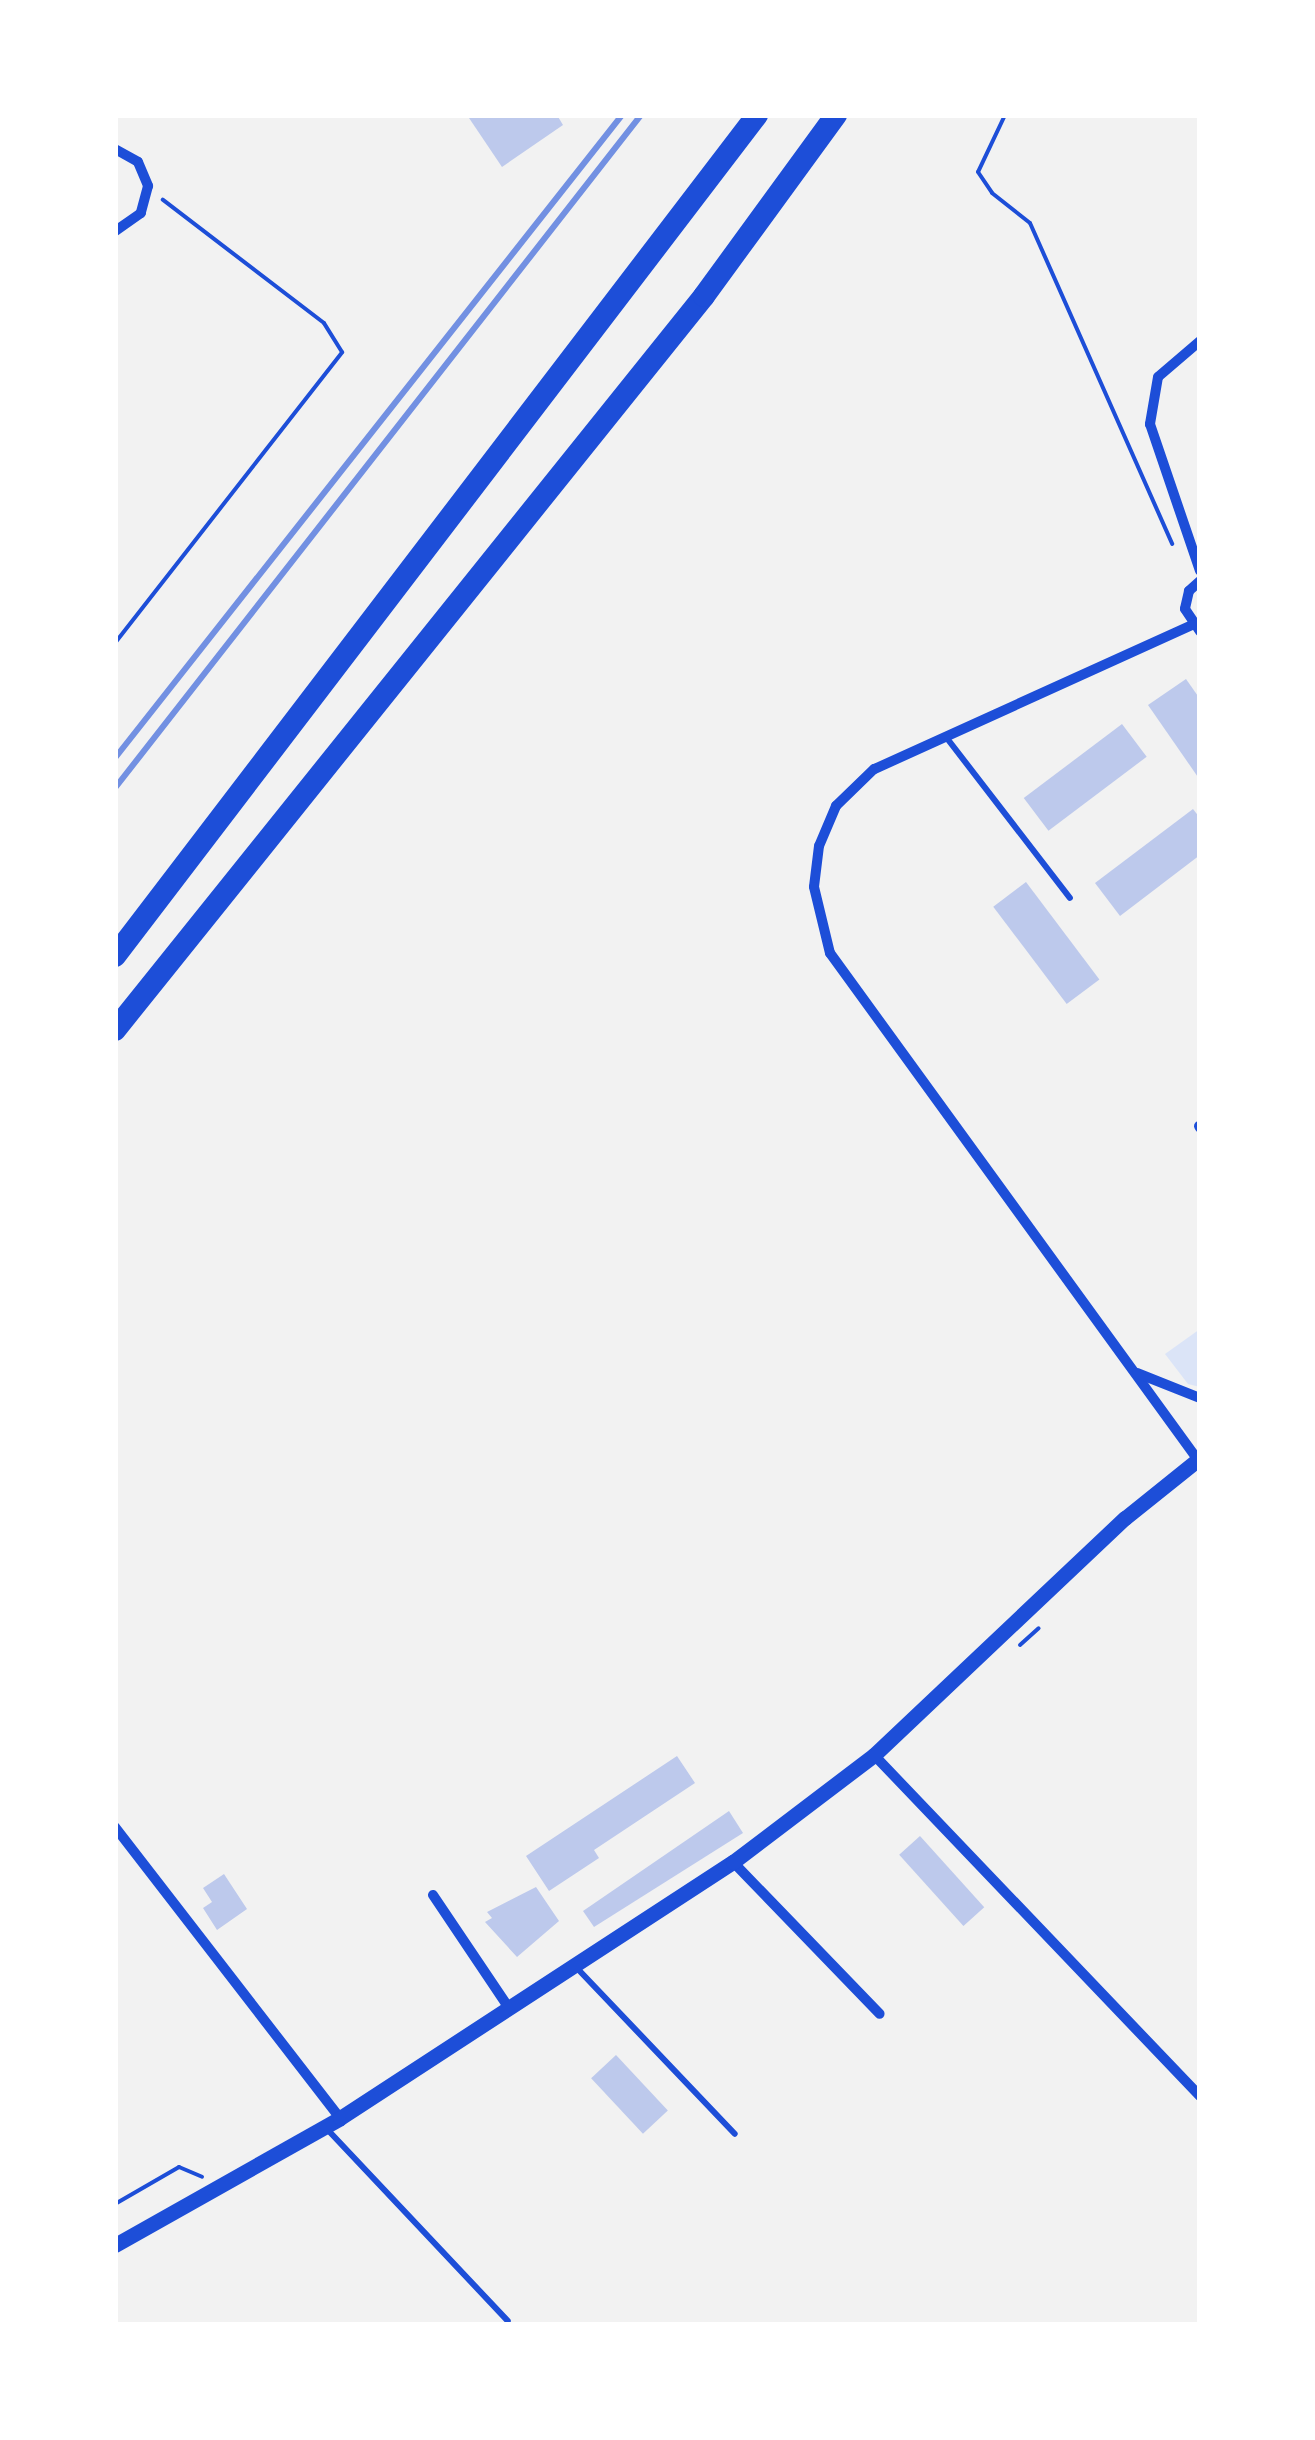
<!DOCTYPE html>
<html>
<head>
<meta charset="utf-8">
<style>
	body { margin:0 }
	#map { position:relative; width:1315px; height:2440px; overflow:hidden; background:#f2f2f2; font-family:Raleway,sans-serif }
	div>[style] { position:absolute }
	.green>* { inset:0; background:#dbe4f7 }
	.building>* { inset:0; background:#bdc9ec; transform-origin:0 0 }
	.path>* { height:4px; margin:-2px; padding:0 2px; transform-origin:2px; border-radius:2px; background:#1d4ed8 }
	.service>* { height:6px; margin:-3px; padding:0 3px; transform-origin:3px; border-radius:3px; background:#1d4ed8 }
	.minor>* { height:10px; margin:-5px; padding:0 5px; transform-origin:5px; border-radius:5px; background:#1d4ed8 }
	.tertiary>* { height:15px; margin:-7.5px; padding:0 7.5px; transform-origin:7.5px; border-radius:7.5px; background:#1d4ed8 }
	.motorway>* { height:22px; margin:-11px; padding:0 11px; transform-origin:11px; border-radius:11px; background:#1d4ed8 }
	.rail>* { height:6px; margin:-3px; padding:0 3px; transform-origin:3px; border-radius:3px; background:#7290e2 }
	span { translate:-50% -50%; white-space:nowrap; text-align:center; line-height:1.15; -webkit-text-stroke:8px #fff; paint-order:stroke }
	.frame { position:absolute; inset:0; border:118px solid #fff; pointer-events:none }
</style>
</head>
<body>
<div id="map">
	<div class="green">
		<i style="clip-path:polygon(1200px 1329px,1200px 1387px,1188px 1384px,1165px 1354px)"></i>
	</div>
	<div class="building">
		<i style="clip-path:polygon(467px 115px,557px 115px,563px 125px,502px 167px)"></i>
		<i style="clip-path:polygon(1186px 679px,1200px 699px,1200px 780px,1148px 705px)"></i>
		<i style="left:1122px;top:724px;width:41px;height:123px;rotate:53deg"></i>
		<i style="clip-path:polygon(1193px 809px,1200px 818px,1200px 855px,1120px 916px,1095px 883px)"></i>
		<i style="left:1026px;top:882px;width:122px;height:41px;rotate:53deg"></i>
		<i style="clip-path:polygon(677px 1756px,695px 1783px,594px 1850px,599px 1858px,549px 1891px,526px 1856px)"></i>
		<i style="clip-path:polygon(729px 1811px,743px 1833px,594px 1927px,583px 1911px)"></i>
		<i style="left:920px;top:1836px;width:96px;height:28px;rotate:48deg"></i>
		<i style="clip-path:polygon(224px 1874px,247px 1909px,217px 1930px,203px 1908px,212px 1902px,203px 1888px)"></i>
		<i style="clip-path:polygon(536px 1887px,559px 1921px,517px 1957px,485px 1922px,492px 1918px,487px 1912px)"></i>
		<i style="left:616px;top:2055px;width:76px;height:34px;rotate:47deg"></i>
	</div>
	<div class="path">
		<i style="left:1005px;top:115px;width:63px;rotate:115.3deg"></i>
		<i style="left:978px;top:172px;width:25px;rotate:56deg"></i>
		<i style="left:992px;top:193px;width:48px;rotate:38.3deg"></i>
		<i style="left:1030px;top:223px;width:351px;rotate:66.1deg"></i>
		<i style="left:115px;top:643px;width:369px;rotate:-52deg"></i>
		<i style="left:342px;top:352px;width:34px;rotate:-122deg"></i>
		<i style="left:324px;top:323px;width:203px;rotate:-142.6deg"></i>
		<i style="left:1020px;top:1645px;width:25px;rotate:-42deg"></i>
		<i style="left:115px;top:2204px;width:74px;rotate:-30deg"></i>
		<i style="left:179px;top:2167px;width:25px;rotate:23deg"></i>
	</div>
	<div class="service">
		<i style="left:946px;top:737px;width:203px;rotate:52.4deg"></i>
		<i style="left:574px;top:1965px;width:233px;rotate:46.4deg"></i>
		<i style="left:326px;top:2128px;width:265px;rotate:46.7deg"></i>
	</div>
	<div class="minor">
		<i style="left:115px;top:149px;width:26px;rotate:29deg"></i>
		<i style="left:138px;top:162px;width:26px;rotate:67deg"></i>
		<i style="left:148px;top:186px;width:28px;rotate:105deg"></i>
		<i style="left:141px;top:213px;width:32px;rotate:145deg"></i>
		<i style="left:1200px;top:341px;width:55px;rotate:139.4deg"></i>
		<i style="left:1158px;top:377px;width:48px;rotate:99.7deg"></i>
		<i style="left:1150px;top:424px;width:155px;rotate:71.2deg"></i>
		<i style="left:1200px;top:581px;width:15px;rotate:138deg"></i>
		<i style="left:1189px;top:591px;width:18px;rotate:103deg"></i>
		<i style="left:1185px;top:609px;width:27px;rotate:56deg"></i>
		<i style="left:1192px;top:625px;width:349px;rotate:155.6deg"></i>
		<i style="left:874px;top:769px;width:53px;rotate:135.8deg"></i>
		<i style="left:836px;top:806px;width:43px;rotate:113deg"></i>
		<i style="left:819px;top:846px;width:41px;rotate:97deg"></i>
		<i style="left:814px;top:887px;width:68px;rotate:76.4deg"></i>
		<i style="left:830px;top:953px;width:626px;rotate:54.03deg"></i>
		<i style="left:1199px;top:1126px;width:2px;rotate:63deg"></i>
		<i style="left:1137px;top:1373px;width:68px;rotate:21.6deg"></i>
		<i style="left:874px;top:1755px;width:472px;rotate:46.3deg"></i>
		<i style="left:115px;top:1827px;width:368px;rotate:52.3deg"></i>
		<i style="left:733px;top:1862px;width:211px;rotate:46deg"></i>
		<i style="left:433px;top:1895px;width:133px;rotate:56.1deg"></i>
	</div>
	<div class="tertiary">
		<i style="left:115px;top:2245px;width:258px;rotate:-29.4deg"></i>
		<i style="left:340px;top:2118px;width:469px;rotate:-33.1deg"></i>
		<i style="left:733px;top:1862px;width:177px;rotate:-37.2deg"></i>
		<i style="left:874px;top:1755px;width:345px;rotate:-43.4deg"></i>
		<i style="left:1125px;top:1518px;width:96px;rotate:-38.7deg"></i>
	</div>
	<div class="motorway">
		<i style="left:115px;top:956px;width:1058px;rotate:-52.64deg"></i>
		<i style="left:115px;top:1030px;width:941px;rotate:-51.25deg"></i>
		<i style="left:704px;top:296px;width:224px;rotate:-53.9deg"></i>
	</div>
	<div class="rail">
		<i style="left:115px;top:758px;width:819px;rotate:-51.74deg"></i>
		<i style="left:115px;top:788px;width:854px;rotate:-51.99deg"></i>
	</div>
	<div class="frame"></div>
</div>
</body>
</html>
